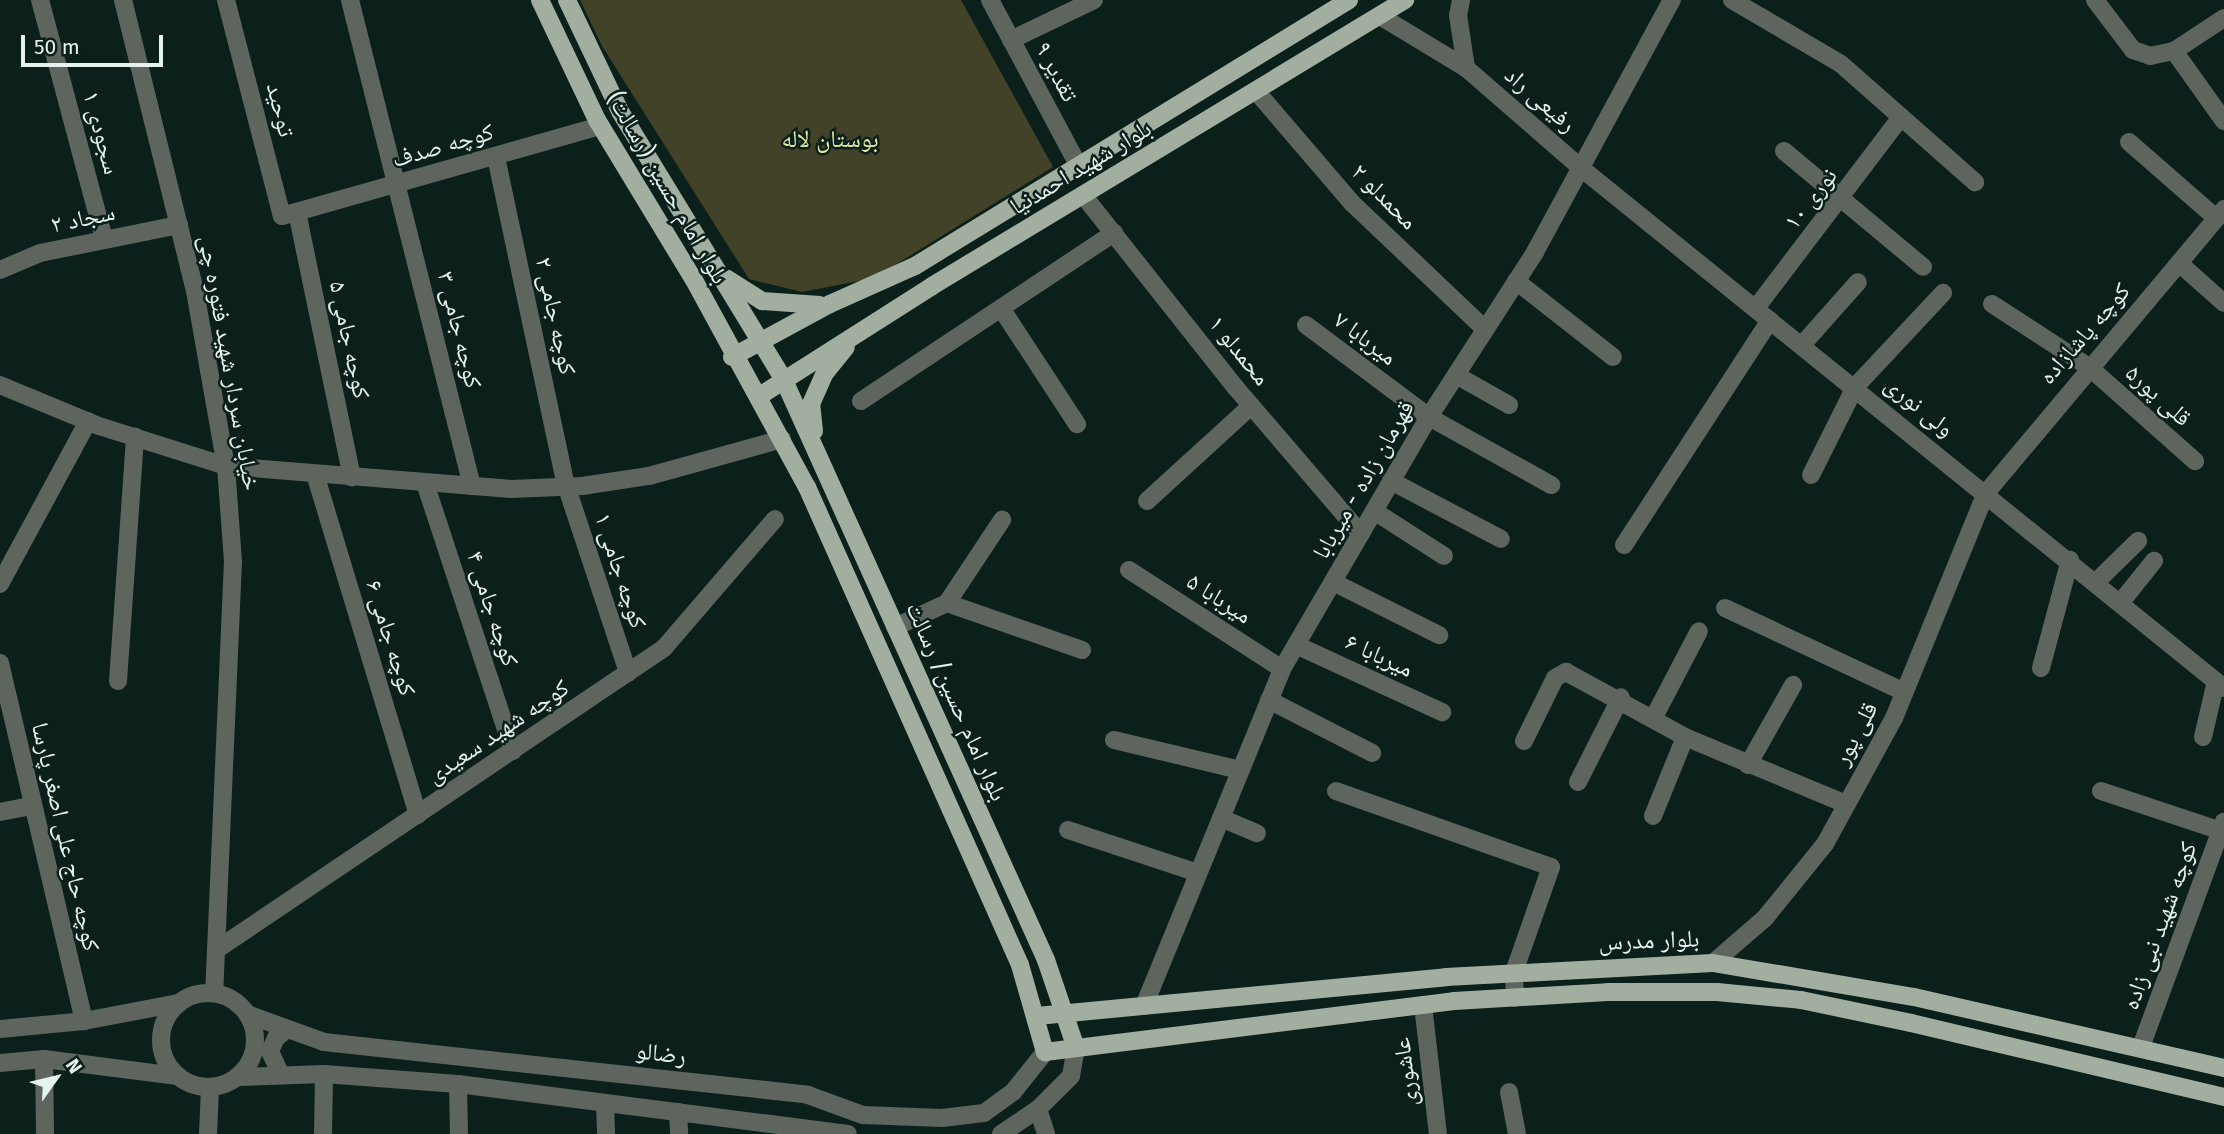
<!DOCTYPE html>
<html>
<head>
<meta charset="utf-8">
<style>
	body { margin:0 }
	#map { position:relative; width:2224px; height:1134px; overflow:hidden; background:#0c201b; font-family:"Fira Sans","Noto Naskh Arabic",sans-serif }
	div>[style] { position:absolute }
	.green>* { inset:0; background:#414227 }
	.minor>* { height:18px; margin:-9px; padding:0 9px; transform-origin:9px; border-radius:9px; background:#5e645e }
	.minor>.ring { margin:-9px; padding:0; box-sizing:content-box; background:none; border:18px solid #5e645e; border-radius:50% }
	.major>* { height:18px; margin:-9px; padding:0 9px; transform-origin:9px; border-radius:9px; background:#a2aea0 }
	span { translate:-50% -50%; white-space:nowrap; text-align:center; line-height:1.15; -webkit-text-stroke:5px #0c201b; paint-order:stroke }
	.street-label { font-size:24px; color:#e6f2ee }
	.park-label { font-size:24px; color:#e6e9a0 }
	.north { position:absolute; left:21px; top:1043px; width:70px; height:70px; -webkit-text-stroke:5px #0c201b; paint-order:stroke; rotate:56deg; font-size:19px; font-weight:700; line-height:28px; text-align:center; color:#e6f2ee }
	.north::after { content:''; display:block; margin:auto; width:24px; height:32px; background:#e6f2ee; clip-path:polygon(50% 0,100% 100%,50% 72%,0 100%) }
	.scale { position:absolute; left:21px; top:35px; width:142px; height:32px; box-sizing:border-box; border:4px solid #e6f2ee; border-top:0; padding-left:9px; font-size:21px; line-height:24px; white-space:nowrap; color:#e6f2ee; -webkit-text-stroke:5px #0c201b; paint-order:stroke }
</style>
</head>
<body>
<div id="map">
	<div class="green">
		<i style="clip-path:polygon(580px 0,961px 0,1053px 167px,874px 278px,802px 292px,749px 279px,602px 46px)"></i>
	</div>
	<div class="minor">
		<i style="left:40px;top:0;width:247px;rotate:75deg"></i>
		<i style="left:123px;top:0;width:300px;rotate:76.1deg"></i>
		<i style="left:195px;top:291px;width:178px;rotate:80deg"></i>
		<i style="left:226px;top:466px;width:95px;rotate:85.8deg"></i>
		<i style="left:233px;top:561px;width:432px;rotate:92.5deg"></i>
		<i style="left:226px;top:0;width:223px;rotate:75.5deg"></i>
		<i style="left:282px;top:216px;width:331px;rotate:-15.8deg"></i>
		<i style="left:350px;top:0;width:501px;rotate:75.91deg"></i>
		<i style="left:990px;top:0;width:189px;rotate:61.9deg"></i>
		<i style="left:1461px;top:0;width:15px;rotate:101deg"></i>
		<i style="left:1458px;top:15px;width:54px;rotate:81.4deg"></i>
		<i style="left:1732px;top:0;width:126px;rotate:30.4deg"></i>
		<i style="left:1841px;top:64px;width:179px;rotate:41.4deg"></i>
		<i style="left:2095px;top:0;width:63px;rotate:52.8deg"></i>
		<i style="left:2133px;top:50px;width:18px;rotate:19deg"></i>
		<i style="left:2150px;top:56px;width:25px;rotate:-12deg"></i>
		<i style="left:2174px;top:51px;width:60px;rotate:-33.4deg"></i>
		<i style="left:1380px;top:16px;width:100px;rotate:31.2deg"></i>
		<i style="left:1466px;top:68px;width:152px;rotate:41deg"></i>
		<i style="left:1581px;top:168px;width:827px;rotate:38.96deg"></i>
		<i style="left:1011px;top:40px;width:92px;rotate:-25.7deg"></i>
		<i style="left:2174px;top:51px;width:86px;rotate:54.5deg"></i>
		<i style="left:1256px;top:91px;width:148px;rotate:49.4deg"></i>
		<i style="left:1352px;top:203px;width:183px;rotate:43.5deg"></i>
		<i style="left:2129px;top:142px;width:116px;rotate:41.1deg"></i>
		<i style="left:1784px;top:151px;width:181px;rotate:39.8deg"></i>
		<i style="left:496px;top:157px;width:335px;rotate:78deg"></i>
		<i style="left:566px;top:485px;width:198px;rotate:71.7deg"></i>
		<i style="left:1083px;top:195px;width:246px;rotate:51.6deg"></i>
		<i style="left:1236px;top:388px;width:192px;rotate:49.4deg"></i>
		<i style="left:297px;top:212px;width:271px;rotate:78.3deg"></i>
		<i style="left:2179px;top:263px;width:60px;rotate:41.6deg"></i>
		<i style="left:0;top:270px;width:43px;rotate:-23deg"></i>
		<i style="left:40px;top:253px;width:142px;rotate:-11.4deg"></i>
		<i style="left:1516px;top:281px;width:123px;rotate:38.1deg"></i>
		<i style="left:1992px;top:304px;width:116px;rotate:33deg"></i>
		<i style="left:2089px;top:367px;width:142px;rotate:41.6deg"></i>
		<i style="left:1001px;top:308px;width:139px;rotate:56.8deg"></i>
		<i style="left:1756px;top:308px;width:240px;rotate:-52.8deg"></i>
		<i style="left:1306px;top:325px;width:154px;rotate:36.8deg"></i>
		<i style="left:1429px;top:417px;width:140px;rotate:29.1deg"></i>
		<i style="left:1802px;top:345px;width:84px;rotate:-48.4deg"></i>
		<i style="left:1456px;top:375px;width:61px;rotate:29.5deg"></i>
		<i style="left:0;top:385px;width:107px;rotate:22.5deg"></i>
		<i style="left:99px;top:426px;width:133px;rotate:17.5deg"></i>
		<i style="left:226px;top:466px;width:286px;rotate:4.6deg"></i>
		<i style="left:511px;top:489px;width:71px;rotate:-2.4deg"></i>
		<i style="left:582px;top:486px;width:68px;rotate:-8.5deg"></i>
		<i style="left:649px;top:476px;width:138px;rotate:-15.5deg"></i>
		<i style="left:861px;top:401px;width:304px;rotate:-33.6deg"></i>
		<i style="left:315px;top:474px;width:356px;rotate:73.2deg"></i>
		<i style="left:1811px;top:475px;width:98px;rotate:-63.4deg"></i>
		<i style="left:1855px;top:387px;width:129px;rotate:-46.9deg"></i>
		<i style="left:1391px;top:481px;width:124px;rotate:27.8deg"></i>
		<i style="left:425px;top:483px;width:282px;rotate:71.8deg"></i>
		<i style="left:1147px;top:501px;width:141px;rotate:-42.4deg"></i>
		<i style="left:1374px;top:511px;width:83px;rotate:32.7deg"></i>
		<i style="left:1624px;top:545px;width:268px;rotate:-57deg"></i>
		<i style="left:1129px;top:570px;width:182px;rotate:32.9deg"></i>
		<i style="left:1333px;top:582px;width:119px;rotate:26.6deg"></i>
		<i style="left:2096px;top:582px;width:59px;rotate:-44.3deg"></i>
		<i style="left:0;top:584px;width:185px;rotate:-61.6deg"></i>
		<i style="left:2121px;top:602px;width:53px;rotate:-51.2deg"></i>
		<i style="left:947px;top:603px;width:143px;rotate:19.2deg"></i>
		<i style="left:1725px;top:608px;width:198px;rotate:25.1deg"></i>
		<i style="left:895px;top:627px;width:57px;rotate:-24.8deg"></i>
		<i style="left:947px;top:603px;width:100px;rotate:-56.5deg"></i>
		<i style="left:1296px;top:645px;width:161px;rotate:24.7deg"></i>
		<i style="left:0;top:663px;width:368px;rotate:76.8deg"></i>
		<i style="left:2041px;top:668px;width:112px;rotate:-75deg"></i>
		<i style="left:118px;top:681px;width:245px;rotate:-86deg"></i>
		<i style="left:1269px;top:700px;width:116px;rotate:27.2deg"></i>
		<i style="left:1653px;top:719px;width:99px;rotate:-62.4deg"></i>
		<i style="left:2203px;top:737px;width:57px;rotate:-76.9deg"></i>
		<i style="left:1114px;top:740px;width:130px;rotate:13.4deg"></i>
		<i style="left:1524px;top:741px;width:70px;rotate:-63.8deg"></i>
		<i style="left:1555px;top:678px;width:13px;rotate:-29deg"></i>
		<i style="left:1566px;top:672px;width:136px;rotate:28.6deg"></i>
		<i style="left:1685px;top:737px;width:174px;rotate:22.6deg"></i>
		<i style="left:1748px;top:765px;width:92px;rotate:-60.6deg"></i>
		<i style="left:1578px;top:782px;width:95px;rotate:-63.2deg"></i>
		<i style="left:1336px;top:791px;width:228px;rotate:19.5deg"></i>
		<i style="left:1551px;top:867px;width:111px;rotate:109.4deg"></i>
		<i style="left:1514px;top:972px;width:26px;rotate:88deg"></i>
		<i style="left:2101px;top:791px;width:126px;rotate:18.4deg"></i>
		<i style="left:0;top:812px;width:32px;rotate:-11deg"></i>
		<i style="left:1653px;top:816px;width:85px;rotate:-67.9deg"></i>
		<i style="left:1221px;top:818px;width:39px;rotate:23deg"></i>
		<i style="left:1068px;top:830px;width:137px;rotate:18.3deg"></i>
		<i style="left:216px;top:950px;width:540px;rotate:-33.98deg"></i>
		<i style="left:664px;top:648px;width:170px;rotate:-49.3deg"></i>
		<i style="left:1713px;top:963px;width:69px;rotate:-40.9deg"></i>
		<i style="left:1765px;top:918px;width:95px;rotate:-51deg"></i>
		<i style="left:1825px;top:844px;width:144px;rotate:-61.3deg"></i>
		<i style="left:1894px;top:718px;width:243px;rotate:-67.8deg"></i>
		<i style="left:1986px;top:493px;width:371px;rotate:-50deg"></i>
		<i class="ring" style="left:161px;top:993px;width:76px;height:76px"></i>
		<i style="left:1423px;top:1005px;width:130px;rotate:83.4deg"></i>
		<i style="left:1144px;top:1006px;width:364px;rotate:-67.7deg"></i>
		<i style="left:1282px;top:669px;width:285px;rotate:-59.8deg"></i>
		<i style="left:1425px;top:423px;width:203px;rotate:-57.2deg"></i>
		<i style="left:1535px;top:252px;width:287px;rotate:-61.5deg"></i>
		<i style="left:247px;top:1014px;width:82px;rotate:20deg"></i>
		<i style="left:324px;top:1042px;width:487px;rotate:6.2deg"></i>
		<i style="left:808px;top:1095px;width:59px;rotate:20deg"></i>
		<i style="left:863px;top:1115px;width:79px;rotate:2.2deg"></i>
		<i style="left:942px;top:1118px;width:42px;rotate:-6.8deg"></i>
		<i style="left:984px;top:1113px;width:36px;rotate:-36deg"></i>
		<i style="left:1013px;top:1092px;width:51px;rotate:-51.3deg"></i>
		<i style="left:0;top:1029px;width:84px;rotate:-5.4deg"></i>
		<i style="left:84px;top:1021px;width:96px;rotate:-10.8deg"></i>
		<i style="left:2141px;top:1047px;width:240px;rotate:-69.8deg"></i>
		<i style="left:44px;top:1059px;width:75px;rotate:89.2deg"></i>
		<i style="left:0;top:1063px;width:44px;rotate:-5.2deg"></i>
		<i style="left:44px;top:1059px;width:133px;rotate:7.3deg"></i>
		<i style="left:281px;top:1075px;width:26px;rotate:-115deg"></i>
		<i style="left:270px;top:1051px;width:14px;rotate:-65deg"></i>
		<i style="left:276px;top:1038px;width:14px;rotate:-39deg"></i>
		<i style="left:239px;top:1077px;width:85px;rotate:-2deg"></i>
		<i style="left:324px;top:1074px;width:134px;rotate:4.3deg"></i>
		<i style="left:458px;top:1084px;width:393px;rotate:7.3deg"></i>
		<i style="left:458px;top:1084px;width:50px;rotate:88.9deg"></i>
		<i style="left:1509px;top:1092px;width:43px;rotate:79.2deg"></i>
		<i style="left:605px;top:1103px;width:31px;rotate:88deg"></i>
		<i style="left:1038px;top:1109px;width:26px;rotate:72deg"></i>
		<i style="left:678px;top:1112px;width:22px;rotate:87deg"></i>
		<i style="left:208px;top:1134px;width:46px;rotate:-87.5deg"></i>
		<i style="left:323px;top:1134px;width:60px;rotate:-89deg"></i>
		<i style="left:1001px;top:1134px;width:45px;rotate:-34deg"></i>
		<i style="left:1038px;top:1109px;width:47px;rotate:-45deg"></i>
		<i style="left:1071px;top:1076px;width:28px;rotate:-80deg"></i>
	</div>
	<div class="major">
		<i style="left:540px;top:0;width:133px;rotate:64.6deg"></i>
		<i style="left:597px;top:120px;width:187px;rotate:58.8deg"></i>
		<i style="left:694px;top:280px;width:236px;rotate:61.4deg"></i>
		<i style="left:807px;top:487px;width:523px;rotate:65.98deg"></i>
		<i style="left:1020px;top:965px;width:91px;rotate:74deg"></i>
		<i style="left:1045px;top:1052px;width:412px;rotate:-7.1deg"></i>
		<i style="left:1454px;top:1001px;width:154px;rotate:-3.3deg"></i>
		<i style="left:1608px;top:992px;width:109px"></i>
		<i style="left:1717px;top:992px;width:84px;rotate:5.4deg"></i>
		<i style="left:1801px;top:1000px;width:112px;rotate:11.8deg"></i>
		<i style="left:1911px;top:1023px;width:322px;rotate:13.3deg"></i>
		<i style="left:567px;top:0;width:125px;rotate:64.5deg"></i>
		<i style="left:621px;top:113px;width:311px;rotate:58.6deg"></i>
		<i style="left:783px;top:378px;width:639px;rotate:65.68deg"></i>
		<i style="left:1046px;top:960px;width:93px;rotate:71.2deg"></i>
		<i style="left:726px;top:278px;width:43px;rotate:32.6deg"></i>
		<i style="left:762px;top:301px;width:58px;rotate:3.9deg"></i>
		<i style="left:732px;top:357px;width:111px;rotate:-28.4deg"></i>
		<i style="left:830px;top:304px;width:93px;rotate:-24.1deg"></i>
		<i style="left:915px;top:266px;width:509px;rotate:-31.5deg"></i>
		<i style="left:758px;top:397px;width:206px;rotate:-32.5deg"></i>
		<i style="left:932px;top:286px;width:553px;rotate:-31.16deg"></i>
		<i style="left:814px;top:431px;width:27px;rotate:-96deg"></i>
		<i style="left:811px;top:404px;width:34px;rotate:-66deg"></i>
		<i style="left:825px;top:373px;width:33px;rotate:-51deg"></i>
		<i style="left:1037px;top:1016px;width:411px;rotate:-5.4deg"></i>
		<i style="left:1446px;top:977px;width:267px;rotate:-3deg"></i>
		<i style="left:1713px;top:963px;width:204px;rotate:9.6deg"></i>
		<i style="left:1914px;top:997px;width:318px;rotate:12.9deg"></i>
	</div>
	<div class="street-label">
		<span style="left:1056px;top:72px;rotate:62deg">۹ تقدیر</span>
		<span style="left:1540px;top:100px;rotate:41deg">رفیعی راد</span>
		<span style="left:280px;top:110px;rotate:76deg">توحید</span>
		<span style="left:101px;top:133px;rotate:75deg">سجودی ۱</span>
		<span style="left:443px;top:146px;rotate:-16deg">کوچه صدف</span>
		<span style="left:1081px;top:168px;rotate:-31deg">بلوار شهید احمدنیا</span>
		<span style="left:667px;top:188px;rotate:60deg">بلوار امام حسین (رسالت)</span>
		<span style="left:1384px;top:197px;rotate:45deg">محمدلو ۲</span>
		<span style="left:1811px;top:199px;rotate:-52deg">نوری ۱۰</span>
		<span style="left:83px;top:219px;rotate:-12deg">سجاد ۲</span>
		<span style="left:555px;top:316px;rotate:78deg">کوچه جامی ۲</span>
		<span style="left:459px;top:330px;rotate:76deg">کوچه جامی ۳</span>
		<span style="left:2085px;top:334px;rotate:-49deg">کوچه پاشازاده</span>
		<span style="left:1365px;top:339px;rotate:37deg">میربابا ۷</span>
		<span style="left:349px;top:340px;rotate:78deg">کوچه جامی ۵</span>
		<span style="left:1239px;top:351px;rotate:51deg">محمدلو ۱</span>
		<span style="left:229px;top:363px;rotate:80deg">خیابان سردار شهید فتوره چی</span>
		<span style="left:2158px;top:396px;rotate:42deg">قلی پور۵</span>
		<span style="left:1919px;top:407px;rotate:39deg">ولی نوری</span>
		<span style="left:1364px;top:480px;rotate:-60deg">قهرمان زاده - میربابا</span>
		<span style="left:620px;top:571px;rotate:72deg">کوچه جامی ۱</span>
		<span style="left:1219px;top:599px;rotate:33deg">میربابا ۵</span>
		<span style="left:492px;top:609px;rotate:72deg">کوچه جامی ۴</span>
		<span style="left:390px;top:638px;rotate:73deg">کوچه جامی ۶</span>
		<span style="left:1379px;top:656px;rotate:25deg">میربابا ۶</span>
		<span style="left:956px;top:702px;rotate:66deg">بلوار امام حسین/ رسالت</span>
		<span style="left:498px;top:732px;rotate:-34deg">کوچه شهید سعیدی</span>
		<span style="left:1856px;top:734px;rotate:-62deg">قلی پور</span>
		<span style="left:65px;top:837px;rotate:77deg">کوچه حاج علی اصغر پارسا</span>
		<span style="left:2160px;top:926px;rotate:-70deg">کوچه شهید نبی زاده</span>
		<span style="left:1649px;top:941px;rotate:-2deg">بلوار مدرس</span>
		<span style="left:661px;top:1054px;rotate:7deg">رضالو</span>
		<span style="left:1406px;top:1072px;rotate:-97deg">عاشوری</span>
	</div>
	<div class="park-label">
		<span style="left:830px;top:140px">بوستان لاله</span>
	</div>
	<div class="north">N</div>
	<div class="scale">50 m</div>
</div>
</body>
</html>
